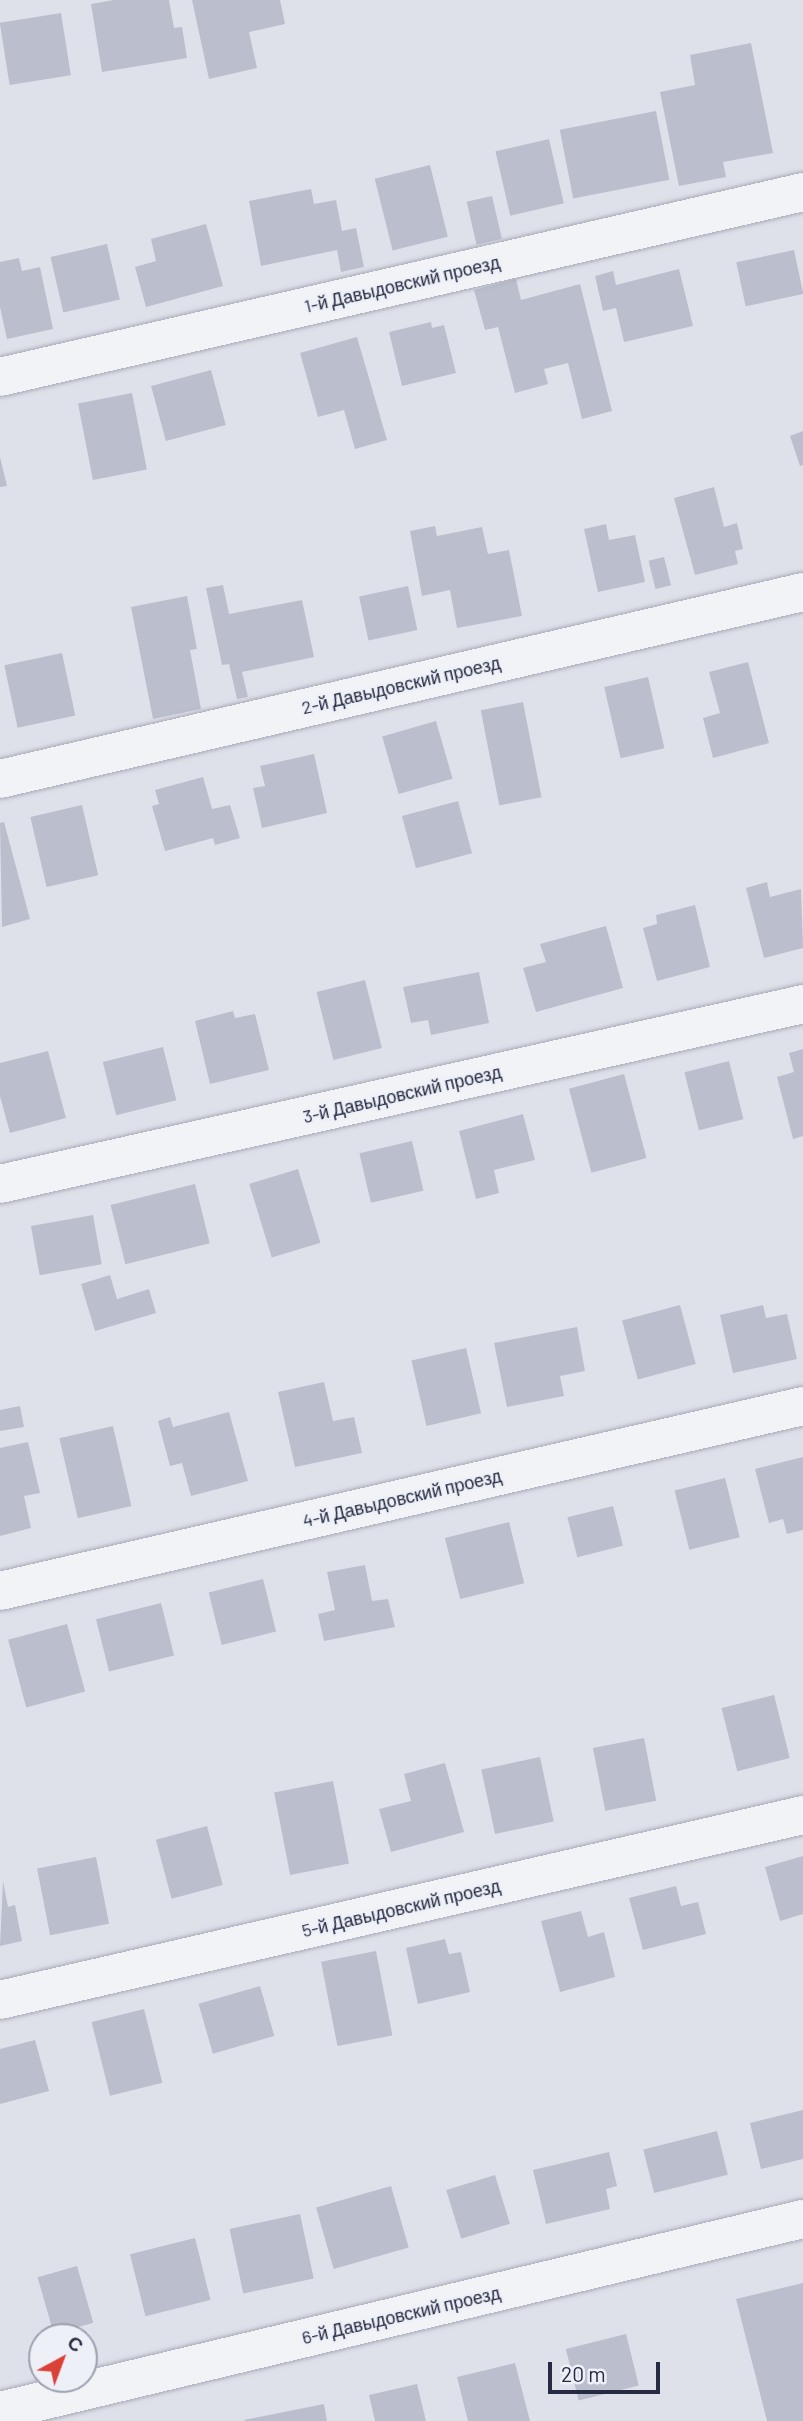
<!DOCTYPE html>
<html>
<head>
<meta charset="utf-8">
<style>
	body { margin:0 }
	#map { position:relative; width:803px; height:2421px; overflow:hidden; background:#dfe1ea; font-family:Barlow,sans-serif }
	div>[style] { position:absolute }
	.building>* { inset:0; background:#bbbecd; transform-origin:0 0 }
	.roads { filter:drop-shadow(0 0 2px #a8aab8) drop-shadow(0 0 2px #a8aab8) }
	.minor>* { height:38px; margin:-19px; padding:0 19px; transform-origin:19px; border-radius:19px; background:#f2f3f7 }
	span { translate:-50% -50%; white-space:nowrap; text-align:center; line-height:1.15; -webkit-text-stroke:5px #eef0f7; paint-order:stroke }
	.street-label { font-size:18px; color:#262a42 }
	.north { position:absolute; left:28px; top:2323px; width:70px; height:70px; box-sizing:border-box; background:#eef0f7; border:2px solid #9ea1af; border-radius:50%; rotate:41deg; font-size:19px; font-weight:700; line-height:28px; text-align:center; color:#262a42 }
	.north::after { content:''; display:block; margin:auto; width:24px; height:32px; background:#db4137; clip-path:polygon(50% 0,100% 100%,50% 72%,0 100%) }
	.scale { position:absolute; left:548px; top:2362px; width:112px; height:32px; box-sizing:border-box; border:4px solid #262a42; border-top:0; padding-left:9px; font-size:21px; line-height:24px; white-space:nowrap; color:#262a42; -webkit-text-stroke:5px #eef0f7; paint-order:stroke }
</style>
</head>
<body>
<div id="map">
	<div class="building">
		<i style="clip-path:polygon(114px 0,169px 0,174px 28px,182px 27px,187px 58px,102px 72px,91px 4px)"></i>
		<i style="clip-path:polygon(192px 0,280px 0,285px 24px,249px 32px,257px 68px,209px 79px)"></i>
		<i style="left:61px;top:13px;width:63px;height:62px;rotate:81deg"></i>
		<i style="clip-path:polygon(751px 43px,773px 153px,723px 162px,726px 177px,679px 186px,660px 92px,695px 85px,690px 55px)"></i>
		<i style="left:656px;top:111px;width:70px;height:98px;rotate:79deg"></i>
		<i style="left:549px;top:139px;width:66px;height:55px;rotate:77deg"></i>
		<i style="left:430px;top:165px;width:74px;height:57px;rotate:76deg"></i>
		<i style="clip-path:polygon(311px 189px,314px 204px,336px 200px,342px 231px,356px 228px,364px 267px,341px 272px,337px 250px,261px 266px,249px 201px)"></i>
		<i style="left:492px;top:196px;width:44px;height:26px;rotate:77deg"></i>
		<i style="clip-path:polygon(206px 224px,223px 286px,146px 307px,135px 267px,156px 261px,151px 239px)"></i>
		<i style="left:107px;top:244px;width:57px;height:58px;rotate:77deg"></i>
		<i style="left:794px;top:250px;width:45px;height:59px;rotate:78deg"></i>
		<i style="clip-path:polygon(19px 258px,22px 271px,40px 267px,53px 329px,7px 339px,0 307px,0 262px)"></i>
		<i style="clip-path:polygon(679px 269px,693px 326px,624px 342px,616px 308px,603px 311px,595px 276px,613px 271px,616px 285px)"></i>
		<i style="clip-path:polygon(516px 279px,521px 300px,580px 284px,612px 411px,582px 419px,568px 363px,544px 369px,548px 384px,515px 393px,498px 327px,485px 330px,474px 290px)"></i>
		<i style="clip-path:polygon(431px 322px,432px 328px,444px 325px,456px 373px,402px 386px,389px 332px)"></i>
		<i style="clip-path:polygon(357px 337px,387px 440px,355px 449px,344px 410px,318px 417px,300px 353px)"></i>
		<i style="left:211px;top:370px;width:57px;height:62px;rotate:75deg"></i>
		<i style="left:132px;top:393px;width:78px;height:55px;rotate:79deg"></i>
		<i style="clip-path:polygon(803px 431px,803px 465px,800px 466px,790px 436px)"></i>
		<i style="clip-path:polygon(0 457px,7px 486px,0 487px)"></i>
		<i style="clip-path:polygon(714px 487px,724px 527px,737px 523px,743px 549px,735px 551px,738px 564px,695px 575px,674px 498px)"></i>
		<i style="clip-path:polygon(606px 524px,609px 540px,635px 535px,645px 582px,598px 592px,584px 529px)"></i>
		<i style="clip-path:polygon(435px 526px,437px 536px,482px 527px,488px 554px,509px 550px,522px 616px,457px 628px,450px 590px,422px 596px,410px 531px)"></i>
		<i style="left:664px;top:557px;width:29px;height:16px;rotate:76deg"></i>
		<i style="clip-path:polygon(223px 585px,229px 614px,302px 600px,314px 657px,242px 672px,248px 697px,237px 699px,229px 664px,222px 665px,206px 588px)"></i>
		<i style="left:408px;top:586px;width:45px;height:50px;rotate:78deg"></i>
		<i style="clip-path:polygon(187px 596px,197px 649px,190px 650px,201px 709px,153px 719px,131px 607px)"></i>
		<i style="left:62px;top:653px;width:64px;height:59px;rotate:78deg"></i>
		<i style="clip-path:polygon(748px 662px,769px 743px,713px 758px,703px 718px,720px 713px,709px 672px)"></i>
		<i style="left:648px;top:677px;width:73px;height:45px;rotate:77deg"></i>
		<i style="left:523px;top:702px;width:97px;height:43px;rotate:79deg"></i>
		<i style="left:436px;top:721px;width:60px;height:56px;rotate:74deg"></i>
		<i style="clip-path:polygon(314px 754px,327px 813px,262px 828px,253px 788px,265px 786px,260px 766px)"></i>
		<i style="clip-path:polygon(203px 777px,212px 809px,230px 805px,240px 838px,215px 845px,213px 838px,165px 851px,152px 806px,159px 804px,155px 790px)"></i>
		<i style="left:458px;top:801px;width:54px;height:58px;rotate:75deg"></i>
		<i style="left:82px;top:805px;width:72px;height:53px;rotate:77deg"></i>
		<i style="clip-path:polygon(4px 822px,30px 919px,2px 927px,0 823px)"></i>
		<i style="clip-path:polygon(767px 882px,770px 897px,801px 889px,803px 948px,764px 958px,746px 888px)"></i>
		<i style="clip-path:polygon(695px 905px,710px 967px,657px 981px,643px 928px,657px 924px,656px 915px)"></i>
		<i style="clip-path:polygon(606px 926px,623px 988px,536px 1012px,523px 968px,546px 962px,540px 944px)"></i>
		<i style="clip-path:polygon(479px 972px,489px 1023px,431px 1035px,428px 1020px,411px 1023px,403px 987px)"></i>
		<i style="left:365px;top:980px;width:70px;height:50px;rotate:76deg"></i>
		<i style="clip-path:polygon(233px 1011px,235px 1018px,255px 1014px,269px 1070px,210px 1084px,195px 1021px)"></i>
		<i style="left:163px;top:1047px;width:55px;height:62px;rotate:76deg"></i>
		<i style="clip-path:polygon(803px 1049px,803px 1136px,793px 1139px,777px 1077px,794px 1072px,789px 1053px)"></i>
		<i style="clip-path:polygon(48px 1051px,66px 1118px,10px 1133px,0 1096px,0 1063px)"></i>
		<i style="left:729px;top:1061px;width:60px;height:46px;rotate:76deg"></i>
		<i style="left:624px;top:1074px;width:87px;height:57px;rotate:75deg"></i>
		<i style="clip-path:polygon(523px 1114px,535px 1160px,494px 1170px,499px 1193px,476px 1199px,459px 1131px)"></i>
		<i style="left:412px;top:1141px;width:51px;height:54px;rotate:77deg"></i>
		<i style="left:298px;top:1169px;width:77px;height:51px;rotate:73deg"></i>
		<i style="left:195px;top:1184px;width:61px;height:87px;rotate:76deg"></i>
		<i style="left:93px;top:1215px;width:50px;height:63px;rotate:80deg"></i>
		<i style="clip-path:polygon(110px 1275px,117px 1299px,149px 1289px,156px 1313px,95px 1331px,81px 1284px)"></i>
		<i style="left:680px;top:1305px;width:61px;height:60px;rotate:75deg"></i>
		<i style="clip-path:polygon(763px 1305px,766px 1318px,787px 1314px,797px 1359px,733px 1373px,720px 1315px)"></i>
		<i style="clip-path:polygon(577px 1327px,585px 1371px,560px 1376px,564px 1396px,507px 1407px,494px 1343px)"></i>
		<i style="left:466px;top:1348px;width:67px;height:56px;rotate:77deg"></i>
		<i style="clip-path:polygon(324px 1382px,333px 1421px,354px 1417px,362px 1453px,295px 1467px,278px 1392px)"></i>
		<i style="clip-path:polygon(20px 1406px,24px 1427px,0 1431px,0 1410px)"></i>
		<i style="clip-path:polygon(229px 1412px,248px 1481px,191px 1496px,182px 1463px,170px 1466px,158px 1421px,170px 1417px,173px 1427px)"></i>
		<i style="left:113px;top:1426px;width:82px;height:55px;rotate:77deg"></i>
		<i style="clip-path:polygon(28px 1442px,40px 1493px,24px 1496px,31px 1528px,0 1536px,0 1448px)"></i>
		<i style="clip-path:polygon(803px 1457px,803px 1530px,787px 1534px,783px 1519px,769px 1523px,755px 1469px)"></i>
		<i style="left:725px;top:1478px;width:61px;height:52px;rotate:76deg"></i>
		<i style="left:613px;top:1506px;width:41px;height:47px;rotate:76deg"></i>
		<i style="left:509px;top:1522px;width:63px;height:66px;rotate:76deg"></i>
		<i style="clip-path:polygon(365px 1565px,372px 1601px,388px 1599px,395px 1627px,324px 1641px,318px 1614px,335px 1610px,327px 1572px)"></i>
		<i style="left:263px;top:1579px;width:54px;height:56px;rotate:76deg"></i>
		<i style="left:161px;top:1603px;width:54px;height:67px;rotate:76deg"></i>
		<i style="left:67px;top:1624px;width:70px;height:61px;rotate:75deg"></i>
		<i style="left:774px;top:1695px;width:65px;height:54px;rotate:76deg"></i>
		<i style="left:644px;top:1738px;width:64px;height:52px;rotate:79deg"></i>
		<i style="left:540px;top:1757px;width:66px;height:60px;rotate:78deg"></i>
		<i style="clip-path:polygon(445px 1763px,464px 1832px,391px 1852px,379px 1809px,411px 1801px,404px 1774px)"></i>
		<i style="left:333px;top:1781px;width:84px;height:60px;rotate:79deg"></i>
		<i style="left:207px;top:1826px;width:61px;height:53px;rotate:75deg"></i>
		<i style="clip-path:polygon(803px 1856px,803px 1914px,780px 1921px,765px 1867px)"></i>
		<i style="left:96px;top:1857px;width:68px;height:60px;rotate:79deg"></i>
		<i style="clip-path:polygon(3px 1881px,8px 1907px,15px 1905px,22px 1941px,0 1946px)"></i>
		<i style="clip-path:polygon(676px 1886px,681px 1906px,698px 1902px,706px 1934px,643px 1950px,629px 1898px)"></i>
		<i style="clip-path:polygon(581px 1911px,588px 1937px,604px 1932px,615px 1977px,560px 1992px,541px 1921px)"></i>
		<i style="clip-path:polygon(445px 1939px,449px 1954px,461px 1952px,470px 1992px,418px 2004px,406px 1948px)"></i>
		<i style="left:376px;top:1951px;width:86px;height:56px;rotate:79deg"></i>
		<i style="left:260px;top:1986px;width:52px;height:64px;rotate:74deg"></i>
		<i style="left:144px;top:2009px;width:76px;height:54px;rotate:76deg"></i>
		<i style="clip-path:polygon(35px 2040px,49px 2091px,0 2104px,0 2049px)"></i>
		<i style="clip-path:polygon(803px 2110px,803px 2159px,761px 2169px,750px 2123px)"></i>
		<i style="left:717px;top:2131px;width:45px;height:76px;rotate:76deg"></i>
		<i style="clip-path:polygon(609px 2152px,617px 2186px,606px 2189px,610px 2209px,546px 2224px,533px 2170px)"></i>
		<i style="left:495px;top:2175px;width:51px;height:51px;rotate:73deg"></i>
		<i style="left:391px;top:2186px;width:64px;height:78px;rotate:74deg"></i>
		<i style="left:300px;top:2214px;width:66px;height:72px;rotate:78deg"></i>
		<i style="left:195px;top:2238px;width:64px;height:67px;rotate:76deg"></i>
		<i style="left:77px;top:2266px;width:59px;height:41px;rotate:74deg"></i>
		<i style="clip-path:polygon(803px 2283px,803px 2421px,767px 2421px,736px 2299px)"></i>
		<i style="left:626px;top:2334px;width:53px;height:62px;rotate:76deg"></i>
		<i style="clip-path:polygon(515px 2363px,530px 2421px,468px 2421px,457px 2377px)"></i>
		<i style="clip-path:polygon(417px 2384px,426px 2421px,375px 2421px,369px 2395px)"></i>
		<i style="clip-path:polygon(324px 2404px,327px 2421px,245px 2421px,244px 2420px)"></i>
	</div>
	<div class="roads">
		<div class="minor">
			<i style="left:0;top:377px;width:824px;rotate:-12.97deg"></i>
			<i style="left:0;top:779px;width:824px;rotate:-13.11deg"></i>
			<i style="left:0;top:1184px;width:823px;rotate:-12.63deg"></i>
			<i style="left:0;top:1591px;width:824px;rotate:-12.97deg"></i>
			<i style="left:0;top:2000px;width:824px;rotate:-12.97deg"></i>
			<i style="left:0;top:2411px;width:826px;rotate:-13.45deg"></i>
		</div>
	</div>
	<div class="street-label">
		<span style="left:402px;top:284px;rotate:-13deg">1-й Давыдовский проезд</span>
		<span style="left:401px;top:685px;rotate:-13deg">2-й Давыдовский проезд</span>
		<span style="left:402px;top:1094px;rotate:-13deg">3-й Давыдовский проезд</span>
		<span style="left:402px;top:1498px;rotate:-13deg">4-й Давыдовский проезд</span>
		<span style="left:401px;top:1908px;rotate:-13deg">5-й Давыдовский проезд</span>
		<span style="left:401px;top:2315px;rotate:-13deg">6-й Давыдовский проезд</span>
	</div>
	<div class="north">С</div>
	<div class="scale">20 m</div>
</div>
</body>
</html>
